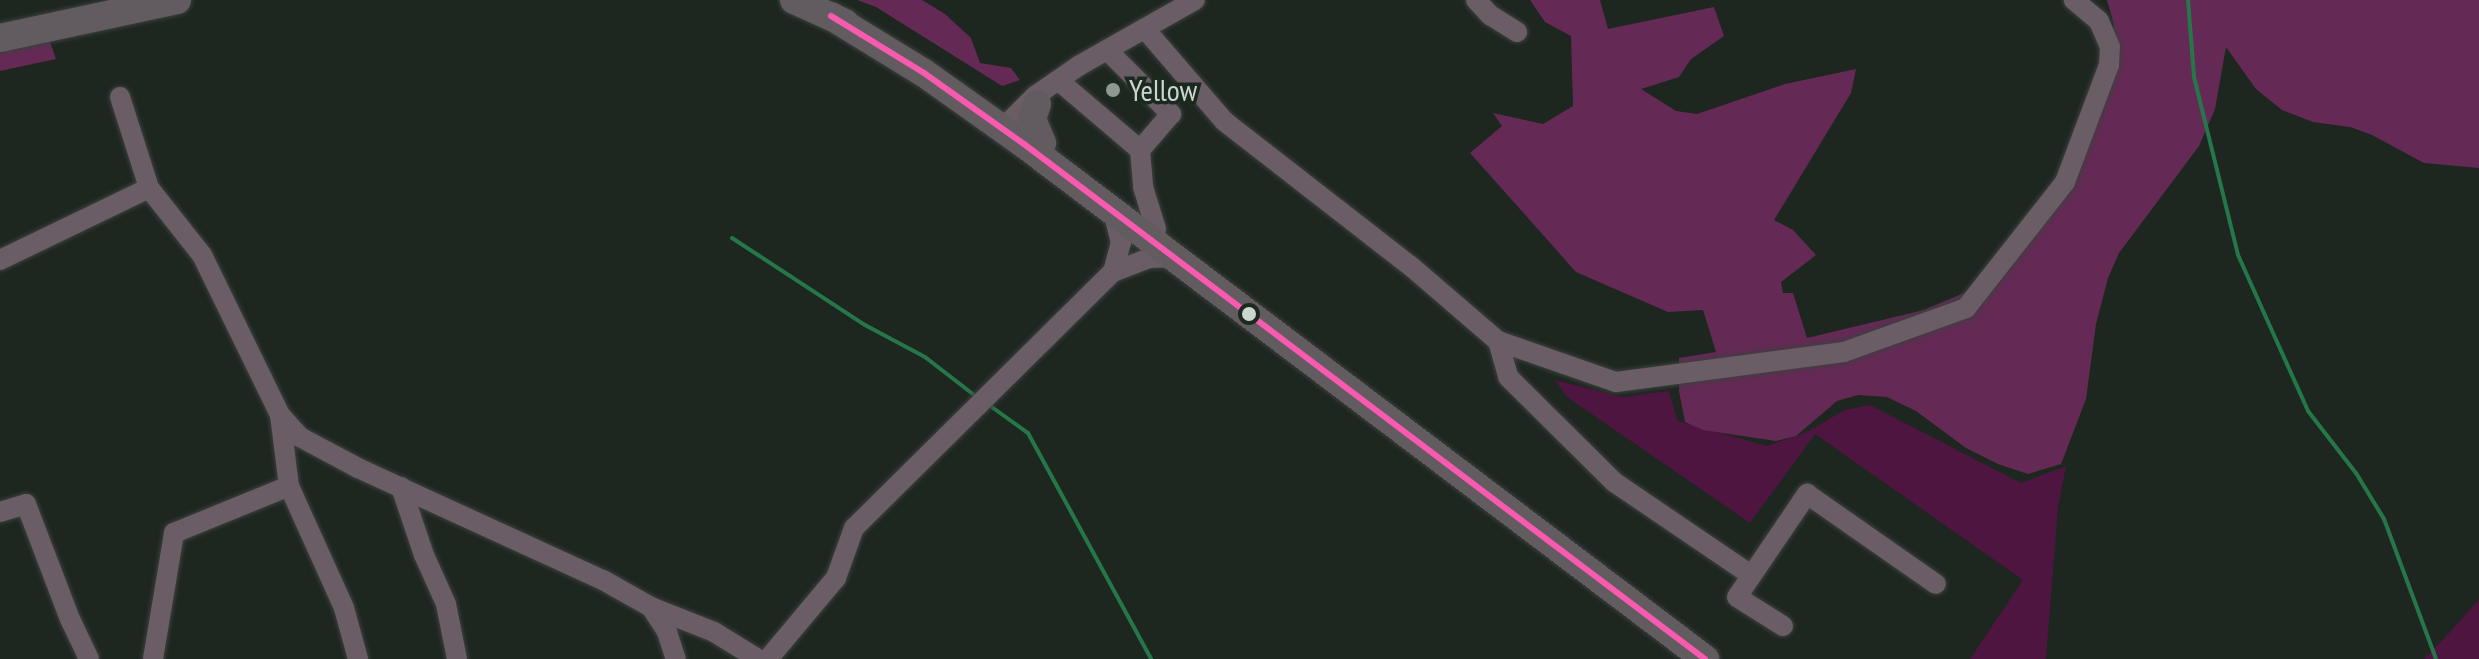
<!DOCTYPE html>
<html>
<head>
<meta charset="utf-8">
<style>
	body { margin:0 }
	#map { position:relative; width:2479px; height:659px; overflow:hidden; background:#1e2620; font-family:"PT Sans Narrow",sans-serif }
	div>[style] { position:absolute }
	.green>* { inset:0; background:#4d1540 }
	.forest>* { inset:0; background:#642a55 }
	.stream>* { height:4px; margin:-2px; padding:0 2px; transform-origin:2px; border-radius:2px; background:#257749 }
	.roads { filter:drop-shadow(0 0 2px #3b413d) drop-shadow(0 0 2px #3b413d) }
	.minor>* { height:20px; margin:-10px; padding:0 10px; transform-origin:10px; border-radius:10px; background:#6a5d66 }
	.highway>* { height:28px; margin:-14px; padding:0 14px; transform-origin:14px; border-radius:14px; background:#625c61 }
	.bus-1>* { height:6px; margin:-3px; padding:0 3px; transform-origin:3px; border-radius:3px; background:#f75aaf }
	.dots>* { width:22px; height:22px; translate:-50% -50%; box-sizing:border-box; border:4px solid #1b291f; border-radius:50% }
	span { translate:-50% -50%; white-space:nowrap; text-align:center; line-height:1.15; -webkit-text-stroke:7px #1b291f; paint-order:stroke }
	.poi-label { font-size:30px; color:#ccd5ce }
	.left { translate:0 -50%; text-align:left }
</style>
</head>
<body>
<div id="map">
	<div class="green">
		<i style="clip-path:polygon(1555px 380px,1622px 397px,1669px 391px,1678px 421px,1767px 446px,1805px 433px,1845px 410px,1870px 405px,2021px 483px,2066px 466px,2058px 508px,2046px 659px,1970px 659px,2023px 580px,1815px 434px,1750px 523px,1567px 397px)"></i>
		<i style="clip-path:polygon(2479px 599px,2479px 659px,2424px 659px,2449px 633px)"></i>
	</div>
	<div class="forest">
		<i style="clip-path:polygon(857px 0,922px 0,945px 14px,971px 38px,980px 63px,1011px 68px,1020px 80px,1002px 86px,876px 7px)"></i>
		<i style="clip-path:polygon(1530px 0,1600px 0,1608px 29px,1714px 7px,1724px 36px,1691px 59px,1679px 77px,1641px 89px,1676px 111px,1697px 114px,1785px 84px,1856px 69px,1851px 93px,1774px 220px,1793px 230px,1816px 255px,1781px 282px,1783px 293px,1793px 293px,1807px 338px,1924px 310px,1978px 287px,2059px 181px,2113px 46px,2114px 25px,2107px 0,2479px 0,2479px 168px,2424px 163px,2372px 135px,2350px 127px,2313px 122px,2282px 110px,2256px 89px,2226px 47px,2215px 109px,2199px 146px,2119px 253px,2108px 278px,2096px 324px,2086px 399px,2061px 464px,2028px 474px,1998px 464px,1966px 448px,1916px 411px,1887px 397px,1858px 395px,1837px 401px,1796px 436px,1776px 441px,1703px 430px,1685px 422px,1679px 391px,1679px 358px,1716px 352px,1703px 310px,1668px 312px,1576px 272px,1470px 153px,1502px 126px,1493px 113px,1543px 124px,1573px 106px,1571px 36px,1545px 22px)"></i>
		<i style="clip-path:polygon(49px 39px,56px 59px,0 71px,0 50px)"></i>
	</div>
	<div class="stream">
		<i style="left:2188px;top:0;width:77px;rotate:85.5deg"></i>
		<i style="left:2194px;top:77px;width:183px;rotate:76.1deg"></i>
		<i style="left:2238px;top:255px;width:171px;rotate:65.8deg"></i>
		<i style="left:2308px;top:411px;width:78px;rotate:52.3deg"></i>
		<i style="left:2356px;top:473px;width:54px;rotate:58.7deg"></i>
		<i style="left:2384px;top:519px;width:149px;rotate:69.6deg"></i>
		<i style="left:732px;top:238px;width:159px;rotate:33.2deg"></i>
		<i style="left:865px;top:325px;width:68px;rotate:28.1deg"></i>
		<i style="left:925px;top:357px;width:67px;rotate:37.7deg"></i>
		<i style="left:989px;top:405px;width:48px;rotate:35.7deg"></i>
		<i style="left:1028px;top:433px;width:257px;rotate:61.4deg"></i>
	</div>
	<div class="roads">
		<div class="minor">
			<i style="left:1476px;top:0;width:21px;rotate:47deg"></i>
			<i style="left:1490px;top:15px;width:32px;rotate:32deg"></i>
			<i style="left:1145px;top:29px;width:121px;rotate:49.3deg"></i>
			<i style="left:1224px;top:121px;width:239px;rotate:37.9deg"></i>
			<i style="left:1413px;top:268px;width:112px;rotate:40.7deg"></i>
			<i style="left:1498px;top:341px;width:125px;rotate:19.2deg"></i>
			<i style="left:1616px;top:382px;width:230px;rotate:-7.5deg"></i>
			<i style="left:1844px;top:352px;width:130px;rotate:-19.8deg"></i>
			<i style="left:1966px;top:308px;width:160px;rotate:-51.8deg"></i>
			<i style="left:2065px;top:182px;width:125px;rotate:-69.4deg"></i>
			<i style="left:2109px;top:65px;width:18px;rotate:-87deg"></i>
			<i style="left:2110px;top:47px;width:28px;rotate:-113deg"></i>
			<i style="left:2099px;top:21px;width:33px;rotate:-140deg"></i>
			<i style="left:1107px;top:50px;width:91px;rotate:45deg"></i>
			<i style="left:1171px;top:114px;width:48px;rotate:130.7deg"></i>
			<i style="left:1059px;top:81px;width:106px;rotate:40.4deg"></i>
			<i style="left:1140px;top:150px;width:37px;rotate:85deg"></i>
			<i style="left:1143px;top:187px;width:44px;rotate:72.8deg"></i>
			<i style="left:120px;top:97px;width:96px;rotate:72.3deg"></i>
			<i style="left:1008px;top:133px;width:13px;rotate:-77deg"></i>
			<i style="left:1011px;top:120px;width:34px;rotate:-45deg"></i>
			<i style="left:1035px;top:96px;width:55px;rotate:-34.6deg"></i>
			<i style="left:1080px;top:65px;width:132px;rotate:-29.5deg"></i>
			<i style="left:0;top:260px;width:165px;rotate:-25.8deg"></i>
			<i style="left:149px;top:188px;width:85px;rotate:51.7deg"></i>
			<i style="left:202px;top:255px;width:178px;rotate:64deg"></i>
			<i style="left:280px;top:415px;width:30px;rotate:48deg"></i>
			<i style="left:300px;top:437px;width:66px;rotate:28.1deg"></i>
			<i style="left:358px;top:468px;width:269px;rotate:24.6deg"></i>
			<i style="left:603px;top:580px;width:55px;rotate:29.4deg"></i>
			<i style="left:651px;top:607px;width:30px;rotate:57deg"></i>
			<i style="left:667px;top:632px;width:28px;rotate:72deg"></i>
			<i style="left:1113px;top:272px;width:39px;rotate:-21deg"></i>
			<i style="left:1149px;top:258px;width:24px;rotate:-2deg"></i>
			<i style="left:1498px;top:341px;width:37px;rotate:74deg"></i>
			<i style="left:1508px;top:377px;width:149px;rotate:44.7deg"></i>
			<i style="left:1614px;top:482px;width:166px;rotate:34.2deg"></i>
			<i style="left:280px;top:415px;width:72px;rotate:82.8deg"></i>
			<i style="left:289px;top:486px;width:134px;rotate:65.7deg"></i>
			<i style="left:344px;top:608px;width:53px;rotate:74.6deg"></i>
			<i style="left:401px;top:487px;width:72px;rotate:71.3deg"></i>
			<i style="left:424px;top:555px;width:54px;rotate:65.8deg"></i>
			<i style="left:446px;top:604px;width:56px;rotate:78.7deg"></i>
			<i style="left:0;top:512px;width:27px;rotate:-17deg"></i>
			<i style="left:26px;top:504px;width:123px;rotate:69.1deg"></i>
			<i style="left:70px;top:619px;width:44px;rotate:64.6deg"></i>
			<i style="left:651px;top:607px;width:68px;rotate:21.6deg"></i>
			<i style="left:714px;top:632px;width:52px;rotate:31.5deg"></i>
			<i style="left:1783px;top:626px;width:54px;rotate:-147.8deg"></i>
			<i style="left:1737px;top:597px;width:125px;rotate:-55.8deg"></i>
			<i style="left:1807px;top:494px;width:157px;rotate:34.9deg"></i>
			<i style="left:153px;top:659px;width:128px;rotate:-80.5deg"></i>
			<i style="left:174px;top:533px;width:124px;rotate:-22.2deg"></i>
			<i style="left:768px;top:659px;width:106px;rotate:-50deg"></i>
			<i style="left:836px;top:578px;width:53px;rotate:-70.2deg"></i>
			<i style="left:854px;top:528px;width:364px;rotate:-44.7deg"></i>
			<i style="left:1113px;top:272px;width:30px;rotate:-75deg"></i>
			<i style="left:1121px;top:243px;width:32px;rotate:-104deg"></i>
		</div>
		<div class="highway">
			<i style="left:794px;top:0;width:56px;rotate:24.3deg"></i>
			<i style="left:831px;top:16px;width:109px;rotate:31.5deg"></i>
			<i style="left:924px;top:73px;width:123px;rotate:35.4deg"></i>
			<i style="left:1024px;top:144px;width:854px;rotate:37.1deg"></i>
			<i style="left:0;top:38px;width:181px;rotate:-12.1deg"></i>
			<i style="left:1037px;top:104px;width:16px;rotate:108deg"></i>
			<i style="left:1032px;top:119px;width:26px;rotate:67deg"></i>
		</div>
	</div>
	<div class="bus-1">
		<i style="left:831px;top:16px;width:109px;rotate:31.5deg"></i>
		<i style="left:924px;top:73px;width:123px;rotate:35.4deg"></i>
		<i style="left:1024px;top:144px;width:854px;rotate:37.1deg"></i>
	</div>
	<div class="dots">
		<i style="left:1113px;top:90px;background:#8f9891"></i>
		<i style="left:1249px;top:314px;background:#ccd5ce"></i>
	</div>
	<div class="poi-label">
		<span class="left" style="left:1129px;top:90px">Yellow</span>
	</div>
</div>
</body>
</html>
